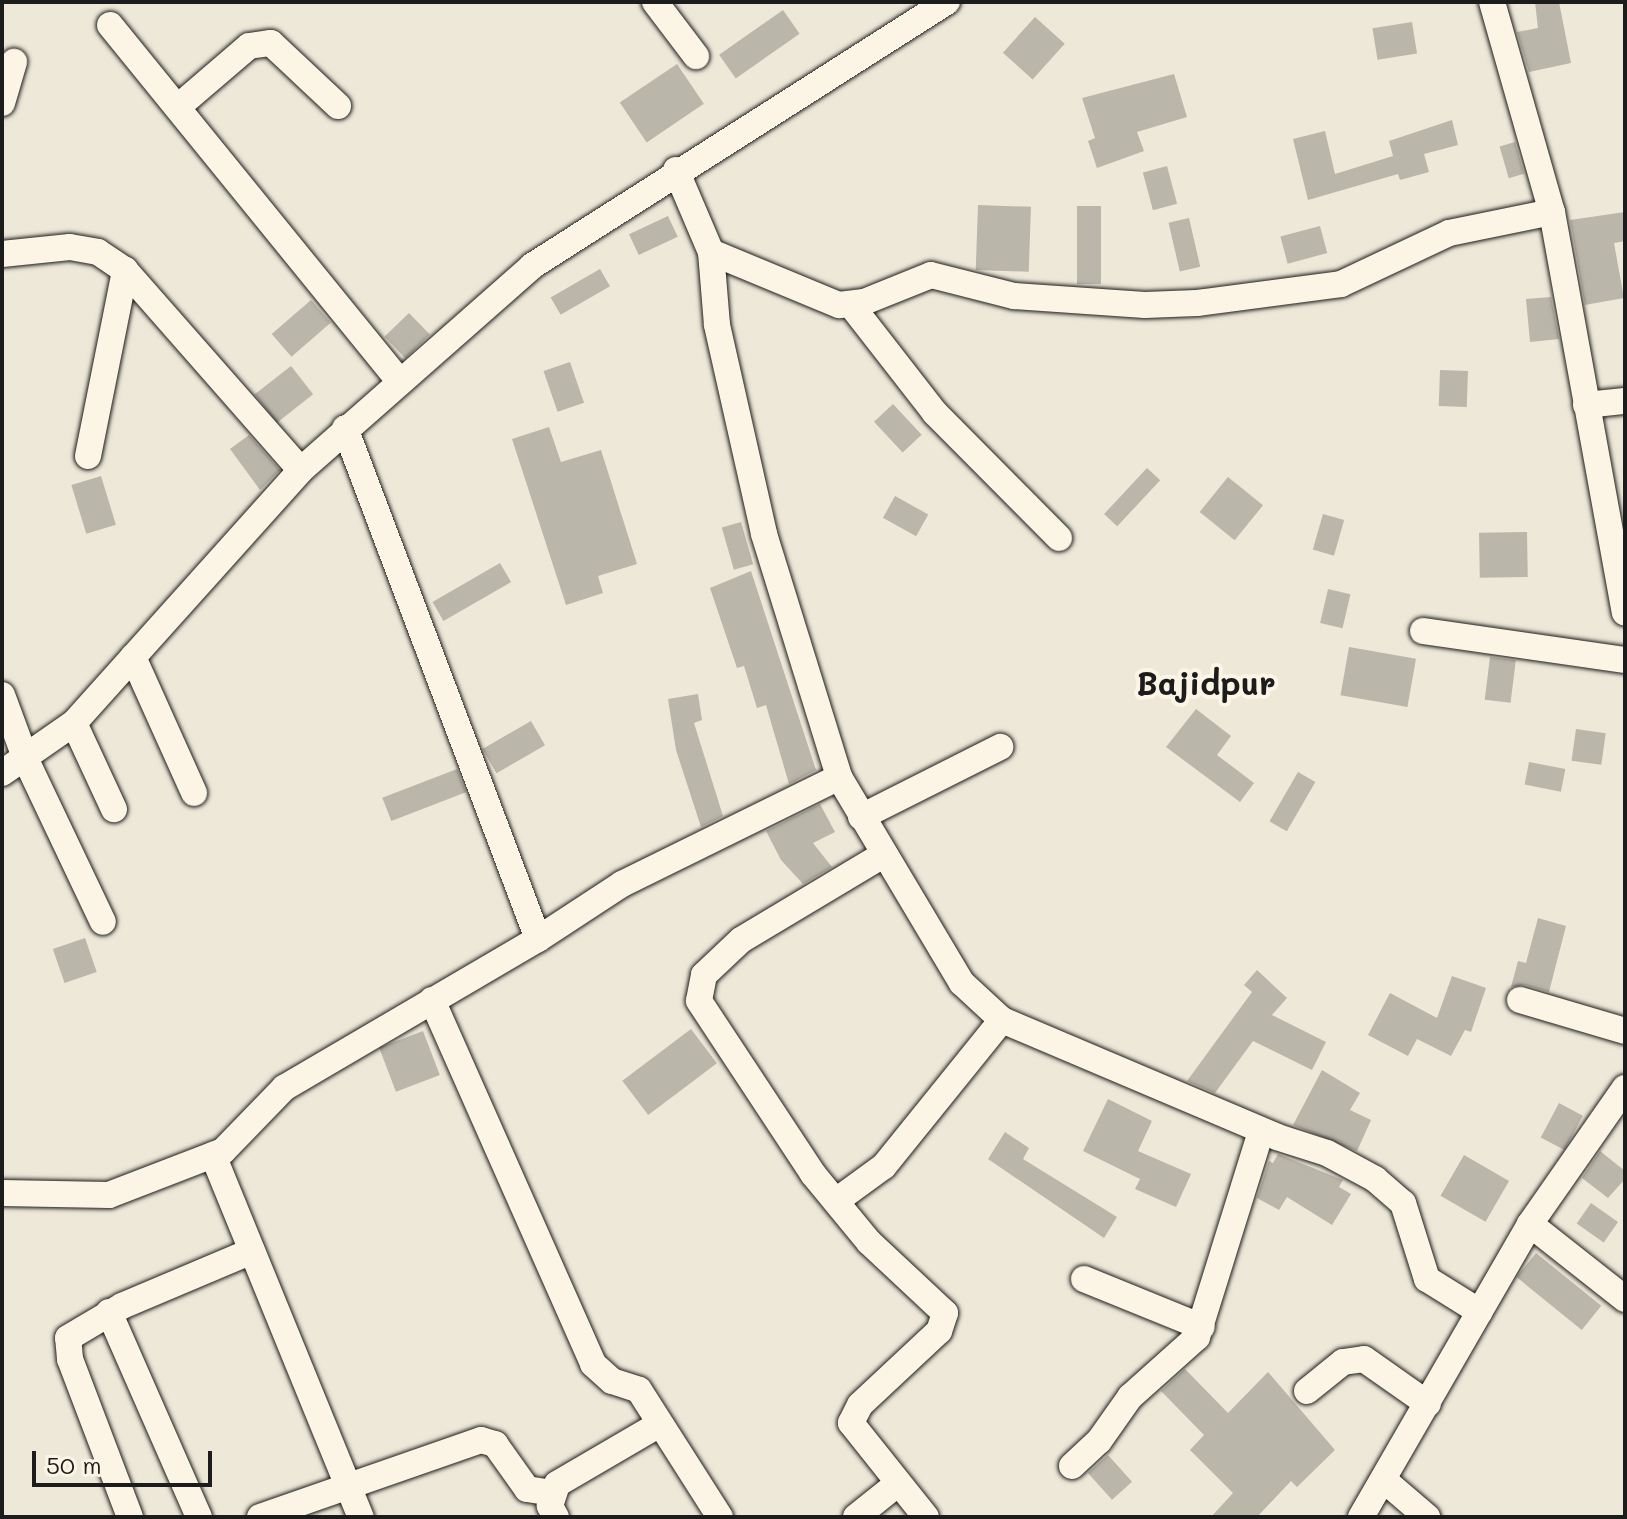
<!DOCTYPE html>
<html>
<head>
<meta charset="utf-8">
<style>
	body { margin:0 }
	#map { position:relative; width:1627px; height:1519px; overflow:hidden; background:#eee8d9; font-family:Mali,sans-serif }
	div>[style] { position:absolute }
	.building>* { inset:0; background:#bab6aa; transform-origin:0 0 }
	.roads { filter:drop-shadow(0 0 2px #1c1c1c) drop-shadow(0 0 2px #1c1c1c) }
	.minor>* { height:26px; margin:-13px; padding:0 13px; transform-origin:13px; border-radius:13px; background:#fcf5e5 }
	span { translate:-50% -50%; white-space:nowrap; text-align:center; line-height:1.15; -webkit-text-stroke:8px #fcf5e5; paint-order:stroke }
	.quarter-label { font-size:32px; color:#1c1c1c; font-weight:700 }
	.frame { position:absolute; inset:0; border:4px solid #1c1c1c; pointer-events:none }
	.scale { position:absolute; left:32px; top:1451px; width:180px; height:36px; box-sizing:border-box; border:4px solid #1c1c1c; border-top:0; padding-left:10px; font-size:24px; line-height:28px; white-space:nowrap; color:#1c1c1c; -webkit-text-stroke:6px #fcf5e5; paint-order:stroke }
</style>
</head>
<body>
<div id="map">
	<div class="building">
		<i style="clip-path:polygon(1535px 2px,1559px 2px,1571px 63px,1529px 72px,1517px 32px,1538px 28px)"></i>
		<i style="left:783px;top:10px;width:29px;height:78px;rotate:55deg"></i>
		<i style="left:1035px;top:17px;width:40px;height:48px;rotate:42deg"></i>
		<i style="left:1412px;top:22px;width:32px;height:40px;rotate:81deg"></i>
		<i style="left:677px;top:64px;width:48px;height:69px;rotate:56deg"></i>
		<i style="clip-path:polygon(1174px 74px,1187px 117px,1137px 132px,1144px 151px,1097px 168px,1088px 141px,1095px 138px,1082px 98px)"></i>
		<i style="clip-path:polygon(1452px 120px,1458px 145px,1424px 154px,1429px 172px,1400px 180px,1398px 174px,1308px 200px,1293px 139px,1325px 131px,1335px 174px,1393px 156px,1389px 141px)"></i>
		<i style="left:1515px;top:142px;width:33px;height:16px;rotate:74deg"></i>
		<i style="left:1167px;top:166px;width:39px;height:25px;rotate:75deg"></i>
		<i style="left:978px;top:205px;width:53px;height:65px;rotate:2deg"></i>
		<i style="left:1077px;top:206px;width:24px;height:78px"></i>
		<i style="clip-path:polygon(1625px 212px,1625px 241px,1614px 243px,1624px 298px,1585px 305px,1570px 220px)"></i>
		<i style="left:668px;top:216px;width:23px;height:43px;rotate:65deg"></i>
		<i style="left:1189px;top:218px;width:50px;height:21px;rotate:77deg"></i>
		<i style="left:1320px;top:226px;width:28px;height:41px;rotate:75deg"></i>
		<i style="left:600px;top:269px;width:20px;height:57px;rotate:60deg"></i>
		<i style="clip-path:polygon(1551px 297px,1559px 339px,1530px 342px,1526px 299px)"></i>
		<i style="left:311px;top:300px;width:30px;height:52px;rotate:49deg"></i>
		<i style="left:409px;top:313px;width:30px;height:34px;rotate:46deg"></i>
		<i style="left:570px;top:362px;width:43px;height:28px;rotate:71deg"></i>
		<i style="left:291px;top:366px;width:36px;height:46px;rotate:52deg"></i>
		<i style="left:1440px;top:370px;width:28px;height:36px;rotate:2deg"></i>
		<i style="left:893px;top:404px;width:42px;height:26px;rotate:47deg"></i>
		<i style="clip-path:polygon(549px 427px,561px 462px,601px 450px,637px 564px,598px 576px,603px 593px,566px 605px,512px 439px)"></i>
		<i style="clip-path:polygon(249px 435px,280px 470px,260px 490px,230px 449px)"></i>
		<i style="left:1147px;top:468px;width:18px;height:63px;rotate:43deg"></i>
		<i style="left:101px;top:476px;width:51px;height:31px;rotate:73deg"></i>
		<i style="left:1228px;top:477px;width:45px;height:45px;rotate:39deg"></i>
		<i style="left:895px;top:496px;width:38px;height:25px;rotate:29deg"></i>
		<i style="left:1323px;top:514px;width:22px;height:37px;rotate:16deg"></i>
		<i style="left:741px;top:522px;width:44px;height:20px;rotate:74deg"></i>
		<i style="left:1527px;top:532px;width:45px;height:48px;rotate:89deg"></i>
		<i style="left:500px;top:563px;width:22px;height:78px;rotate:60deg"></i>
		<i style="clip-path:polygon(751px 571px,816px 770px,789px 784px,766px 705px,757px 708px,744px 666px,737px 668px,710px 588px)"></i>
		<i style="left:1328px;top:589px;width:23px;height:35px;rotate:13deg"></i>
		<i style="left:1349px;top:647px;width:68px;height:49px;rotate:10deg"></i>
		<i style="left:1490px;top:657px;width:26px;height:43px;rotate:7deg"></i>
		<i style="clip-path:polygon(698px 694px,702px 720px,694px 723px,723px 816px,701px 827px,676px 750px,668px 699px)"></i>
		<i style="clip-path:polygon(1196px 709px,1231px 736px,1217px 755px,1254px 783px,1240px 802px,1166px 747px)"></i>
		<i style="left:531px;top:721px;width:28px;height:56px;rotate:60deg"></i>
		<i style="left:1576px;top:729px;width:30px;height:32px;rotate:8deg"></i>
		<i style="left:1529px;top:762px;width:37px;height:23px;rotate:11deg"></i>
		<i style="left:457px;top:769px;width:25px;height:80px;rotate:69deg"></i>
		<i style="left:1298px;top:772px;width:20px;height:57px;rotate:30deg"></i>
		<i style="clip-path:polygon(820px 804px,835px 832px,813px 843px,832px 867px,803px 884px,781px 860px,766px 831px)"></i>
		<i style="clip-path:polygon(1538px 918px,1566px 926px,1549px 992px,1524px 985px,1511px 987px,1518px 961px,1526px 963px)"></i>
		<i style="left:85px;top:938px;width:36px;height:34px;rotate:71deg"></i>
		<i style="clip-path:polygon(1257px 970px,1287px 998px,1272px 1015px,1326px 1042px,1312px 1070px,1253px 1041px,1215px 1093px,1187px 1081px,1252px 992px,1244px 985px)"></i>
		<i style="clip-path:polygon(1452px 976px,1486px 988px,1471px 1032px,1465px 1030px,1451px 1056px,1417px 1039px,1408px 1056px,1368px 1035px,1390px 993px,1437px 1018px)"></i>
		<i style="left:691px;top:1029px;width:43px;height:86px;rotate:53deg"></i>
		<i style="left:423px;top:1031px;width:47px;height:47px;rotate:69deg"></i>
		<i style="clip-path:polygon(1322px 1070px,1360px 1093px,1350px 1110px,1371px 1120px,1357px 1151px,1293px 1125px)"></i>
		<i style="clip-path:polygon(1108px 1099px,1152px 1121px,1138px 1151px,1191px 1174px,1176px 1207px,1135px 1189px,1140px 1179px,1083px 1151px)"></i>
		<i style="left:1559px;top:1103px;width:27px;height:39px;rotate:28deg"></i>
		<i style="clip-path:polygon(1005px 1132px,1029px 1148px,1023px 1159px,1117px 1217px,1104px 1238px,988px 1159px)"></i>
		<i style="clip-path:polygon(1600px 1151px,1625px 1171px,1625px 1179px,1608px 1198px,1582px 1178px)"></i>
		<i style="clip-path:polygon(1278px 1154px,1343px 1180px,1339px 1187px,1351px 1194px,1332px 1225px,1287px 1197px,1279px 1210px,1257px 1198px,1269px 1161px,1273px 1163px)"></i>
		<i style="left:1464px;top:1155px;width:52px;height:47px;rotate:30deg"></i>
		<i style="left:1591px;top:1203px;width:33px;height:25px;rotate:35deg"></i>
		<i style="left:1536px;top:1253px;width:84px;height:31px;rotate:39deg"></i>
		<i style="clip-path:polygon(1185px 1369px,1228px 1413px,1268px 1372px,1335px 1450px,1297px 1487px,1291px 1481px,1257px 1517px,1211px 1517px,1233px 1493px,1190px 1450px,1204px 1435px,1161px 1391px)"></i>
		<i style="left:1108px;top:1455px;width:36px;height:27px;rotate:48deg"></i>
	</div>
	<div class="roads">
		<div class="minor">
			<i style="left:655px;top:2px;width:68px;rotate:52.8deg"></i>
			<i style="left:1492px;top:2px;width:218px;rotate:74.1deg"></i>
			<i style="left:1552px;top:212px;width:407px;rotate:79.7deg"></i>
			<i style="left:110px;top:25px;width:459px;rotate:50.9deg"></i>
			<i style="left:2px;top:103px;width:43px;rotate:-73.7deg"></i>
			<i style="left:179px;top:106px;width:92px;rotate:-40.6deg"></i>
			<i style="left:249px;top:46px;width:22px;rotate:-8deg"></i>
			<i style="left:271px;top:43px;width:92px;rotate:43.2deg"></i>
			<i style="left:676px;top:170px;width:89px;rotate:66.9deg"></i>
			<i style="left:711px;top:252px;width:73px;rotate:85.3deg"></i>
			<i style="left:717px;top:325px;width:214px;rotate:77.3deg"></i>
			<i style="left:764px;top:534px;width:254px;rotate:72.8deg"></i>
			<i style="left:839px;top:777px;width:240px;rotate:59.2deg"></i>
			<i style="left:962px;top:983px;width:54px;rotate:42.8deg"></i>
			<i style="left:1002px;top:1020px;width:299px;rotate:23deg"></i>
			<i style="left:1277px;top:1137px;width:52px;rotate:17.7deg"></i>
			<i style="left:1327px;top:1153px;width:55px;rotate:28.4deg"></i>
			<i style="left:1375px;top:1179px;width:37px;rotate:41deg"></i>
			<i style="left:1403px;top:1203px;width:80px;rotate:72.5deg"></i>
			<i style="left:1427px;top:1279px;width:62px;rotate:31.9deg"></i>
			<i style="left:711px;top:252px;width:139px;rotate:22.5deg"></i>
			<i style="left:839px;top:305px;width:25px;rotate:-7deg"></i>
			<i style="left:864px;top:302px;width:72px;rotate:-21.9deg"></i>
			<i style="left:931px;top:275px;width:86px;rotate:14.2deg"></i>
			<i style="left:1014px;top:296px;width:131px;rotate:3.9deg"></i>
			<i style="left:1145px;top:305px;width:52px;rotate:-2.2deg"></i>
			<i style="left:1197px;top:303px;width:145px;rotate:-7.5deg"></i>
			<i style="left:1341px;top:284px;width:119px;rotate:-25.3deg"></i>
			<i style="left:1449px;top:233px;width:105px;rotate:-11.5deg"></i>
			<i style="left:2px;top:254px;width:68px;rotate:-5.9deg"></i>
			<i style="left:70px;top:247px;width:28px;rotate:10deg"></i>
			<i style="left:98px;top:252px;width:32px;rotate:34deg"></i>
			<i style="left:125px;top:270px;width:266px;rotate:48.7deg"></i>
			<i style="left:851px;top:305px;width:137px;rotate:52.1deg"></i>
			<i style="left:935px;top:413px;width:176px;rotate:45.2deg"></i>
			<i style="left:1586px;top:405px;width:39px;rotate:-6deg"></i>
			<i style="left:88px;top:456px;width:190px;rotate:-78.7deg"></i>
			<i style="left:1423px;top:631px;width:204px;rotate:8.2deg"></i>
			<i style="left:133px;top:657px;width:149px;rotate:65.8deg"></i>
			<i style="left:2px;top:695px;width:69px;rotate:69.7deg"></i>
			<i style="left:26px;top:760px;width:179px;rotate:64.6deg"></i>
			<i style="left:74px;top:723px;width:95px;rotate:65.1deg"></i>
			<i style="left:2px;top:773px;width:88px;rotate:-34.8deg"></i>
			<i style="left:74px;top:723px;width:340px;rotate:-48.1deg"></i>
			<i style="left:301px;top:470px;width:308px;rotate:-41.4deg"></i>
			<i style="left:532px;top:266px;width:492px;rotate:-32.5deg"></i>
			<i style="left:861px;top:817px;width:156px;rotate:-26.7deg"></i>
			<i style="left:883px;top:855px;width:165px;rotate:149.1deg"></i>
			<i style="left:741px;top:940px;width:51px;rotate:136.6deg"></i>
			<i style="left:704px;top:975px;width:26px;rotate:101deg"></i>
			<i style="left:699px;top:1001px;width:207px;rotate:56.6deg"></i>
			<i style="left:813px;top:1174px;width:88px;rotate:50.5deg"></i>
			<i style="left:869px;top:1242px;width:104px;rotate:43.1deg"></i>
			<i style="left:945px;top:1313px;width:19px;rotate:108deg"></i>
			<i style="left:939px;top:1331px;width:108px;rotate:136.9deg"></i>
			<i style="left:860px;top:1405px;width:20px;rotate:117deg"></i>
			<i style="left:851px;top:1423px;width:120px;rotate:51.4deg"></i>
			<i style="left:538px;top:939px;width:100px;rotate:-33.2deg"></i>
			<i style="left:622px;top:884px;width:242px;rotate:-26.2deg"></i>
			<i style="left:432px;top:1000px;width:398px;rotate:66.1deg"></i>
			<i style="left:593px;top:1364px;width:25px;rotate:42deg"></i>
			<i style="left:612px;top:1381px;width:28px;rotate:18deg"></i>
			<i style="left:639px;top:1390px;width:151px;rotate:57.5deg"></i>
			<i style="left:1520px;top:1000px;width:109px;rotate:16.4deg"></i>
			<i style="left:213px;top:1155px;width:391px;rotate:67.8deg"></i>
			<i style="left:2px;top:1193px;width:107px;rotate:1.1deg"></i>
			<i style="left:109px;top:1195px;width:122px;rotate:-21.1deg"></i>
			<i style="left:223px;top:1151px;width:88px;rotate:-45.9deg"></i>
			<i style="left:284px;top:1088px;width:294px;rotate:-30.4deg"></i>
			<i style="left:538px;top:939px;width:546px;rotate:-110.69deg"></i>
			<i style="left:836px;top:1201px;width:59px;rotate:-36.1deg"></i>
			<i style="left:884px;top:1166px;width:188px;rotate:-51.1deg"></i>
			<i style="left:1530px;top:1224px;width:121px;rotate:38.3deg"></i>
			<i style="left:1084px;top:1279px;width:127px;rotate:22.1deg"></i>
			<i style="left:109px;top:1312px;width:224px;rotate:66.3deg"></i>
			<i style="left:1307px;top:1391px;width:46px;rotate:-38.9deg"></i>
			<i style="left:1343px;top:1362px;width:21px;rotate:-8deg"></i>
			<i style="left:1364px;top:1359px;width:78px;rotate:35.1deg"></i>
			<i style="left:1072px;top:1466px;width:37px;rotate:-43deg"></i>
			<i style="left:1099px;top:1441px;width:54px;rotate:-54.8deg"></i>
			<i style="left:1130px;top:1397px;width:90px;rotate:-41.8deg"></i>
			<i style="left:1197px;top:1337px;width:216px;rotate:-72.7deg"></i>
			<i style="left:1384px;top:1480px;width:57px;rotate:40.7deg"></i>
			<i style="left:130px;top:1517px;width:169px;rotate:-110.8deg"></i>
			<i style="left:70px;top:1359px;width:21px;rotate:-95deg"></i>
			<i style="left:68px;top:1338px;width:63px;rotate:-30.7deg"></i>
			<i style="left:122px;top:1306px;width:141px;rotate:-22.9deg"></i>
			<i style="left:260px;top:1517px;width:234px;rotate:-19.2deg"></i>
			<i style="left:481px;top:1440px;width:15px;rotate:16deg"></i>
			<i style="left:495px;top:1444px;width:55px;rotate:54.6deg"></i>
			<i style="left:527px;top:1489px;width:24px;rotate:9deg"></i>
			<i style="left:556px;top:1517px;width:13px;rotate:-119deg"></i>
			<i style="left:550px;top:1506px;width:23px;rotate:-72deg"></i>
			<i style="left:557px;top:1484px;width:117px;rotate:-30.3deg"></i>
			<i style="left:856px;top:1517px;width:53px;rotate:-38.8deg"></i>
			<i style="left:1361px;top:1517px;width:338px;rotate:-60deg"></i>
			<i style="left:1530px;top:1224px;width:166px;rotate:-55.1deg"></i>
		</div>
	</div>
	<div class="quarter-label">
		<span style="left:1206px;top:682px">Bajidpur</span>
	</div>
	<div class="frame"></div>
	<div class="scale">50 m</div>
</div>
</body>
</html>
